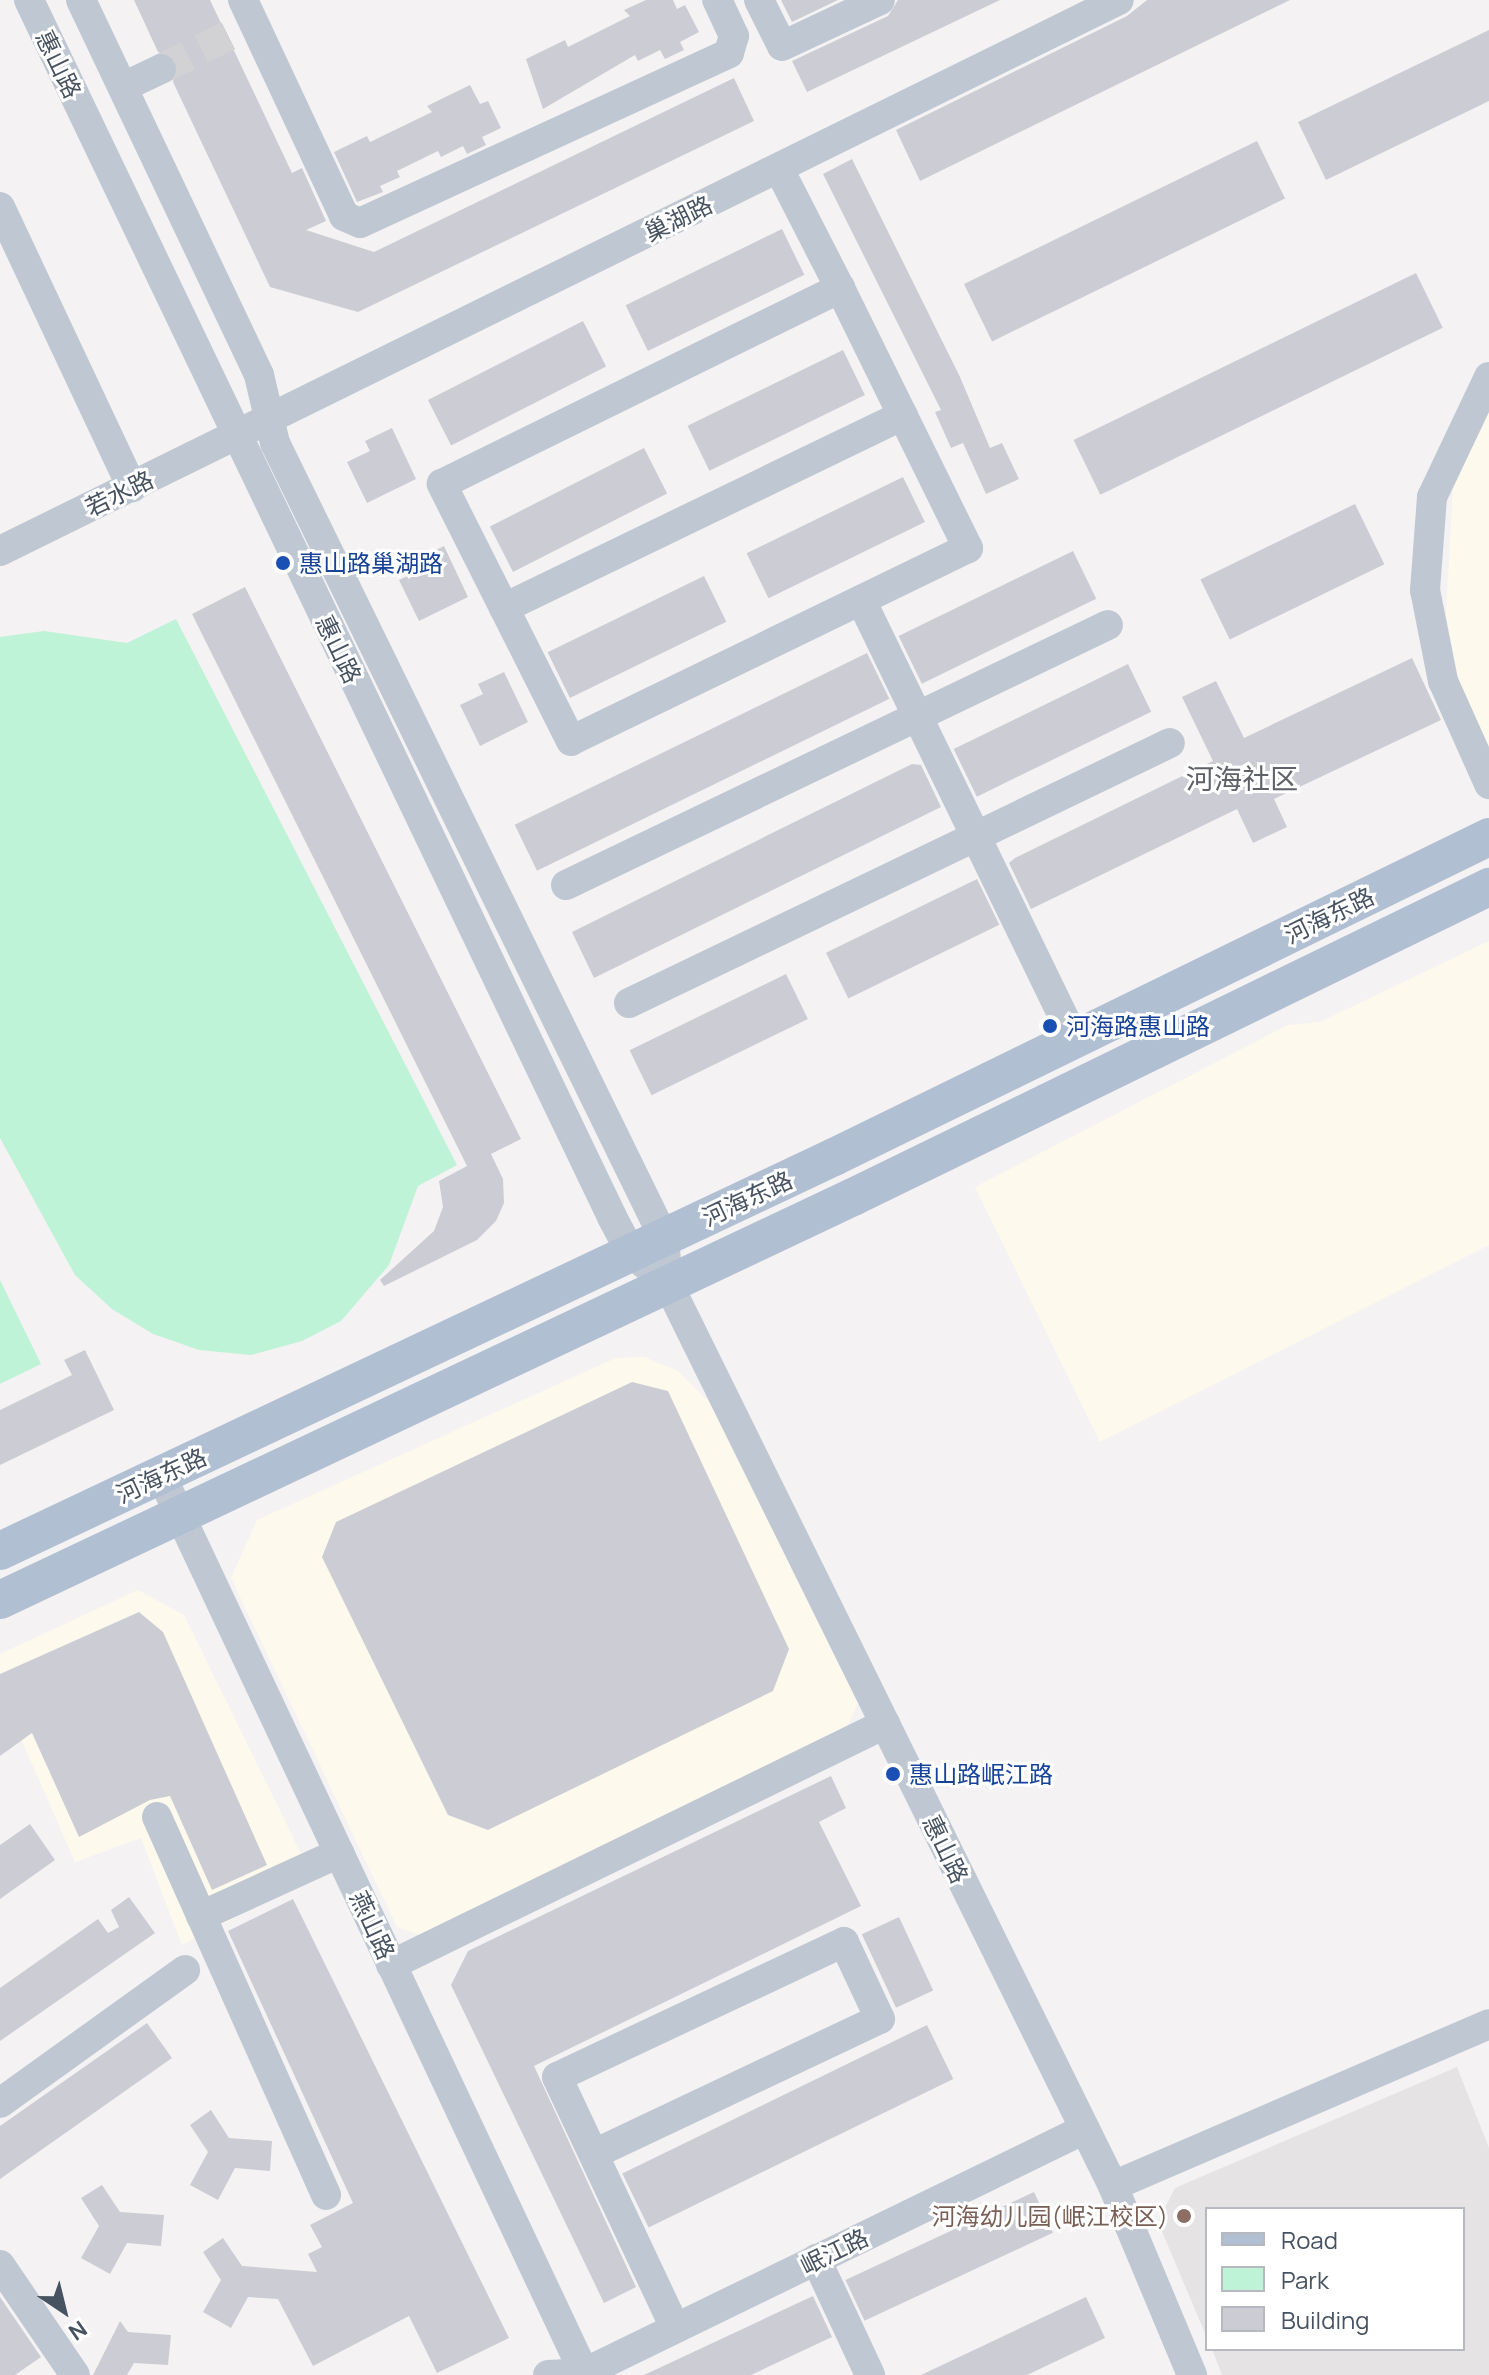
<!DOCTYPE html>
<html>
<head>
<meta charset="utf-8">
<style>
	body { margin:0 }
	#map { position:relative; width:1489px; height:2375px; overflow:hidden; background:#f4f2f2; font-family:Manrope,"Noto Sans SC",sans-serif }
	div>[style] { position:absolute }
	.commercial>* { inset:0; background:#fdfaed }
	.education>* { inset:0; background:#e5e3e4 }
	.green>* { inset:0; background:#bff3d7 }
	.building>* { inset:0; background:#cccdd4; transform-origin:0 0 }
	.minor-tunnel>* { height:30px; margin-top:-15px; transform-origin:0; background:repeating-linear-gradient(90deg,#d2d2d5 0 30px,transparent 0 45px) }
	.minor>* { height:30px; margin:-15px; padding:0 15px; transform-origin:15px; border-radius:15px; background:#bfc8d2 }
	.major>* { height:38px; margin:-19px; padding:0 19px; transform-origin:19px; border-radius:19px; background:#b0bfd2 }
	.dots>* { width:22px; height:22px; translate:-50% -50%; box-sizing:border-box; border:4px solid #fff; border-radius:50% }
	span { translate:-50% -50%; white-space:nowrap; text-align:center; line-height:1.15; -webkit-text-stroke:6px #fff; paint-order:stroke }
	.street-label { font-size:24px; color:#485361 }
	.transit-label { font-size:24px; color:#164399 }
	.left { translate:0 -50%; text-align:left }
	.education-label { font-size:24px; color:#785e54 }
	.right { translate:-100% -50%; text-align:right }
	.quarter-label { font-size:28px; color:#5e6167 }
	.legend { position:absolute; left:1205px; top:2207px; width:260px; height:144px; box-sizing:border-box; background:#fff; border:2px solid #b6bac0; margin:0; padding:10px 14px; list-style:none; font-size:24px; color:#485361 }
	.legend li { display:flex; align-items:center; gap:16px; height:40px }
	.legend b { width:40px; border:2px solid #b6bac0 }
	.north { position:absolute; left:24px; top:2271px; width:80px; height:80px; -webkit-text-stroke:6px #fff; paint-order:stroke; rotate:145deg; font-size:22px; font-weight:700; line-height:32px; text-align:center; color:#485361 }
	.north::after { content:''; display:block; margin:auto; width:28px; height:36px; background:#485361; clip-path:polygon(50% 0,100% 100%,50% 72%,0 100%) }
</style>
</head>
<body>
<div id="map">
	<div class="commercial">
		<i style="clip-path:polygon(1489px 409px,1489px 752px,1460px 688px,1446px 614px,1453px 489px)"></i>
		<i style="clip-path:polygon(1489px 941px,1489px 1245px,1100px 1442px,975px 1187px,1288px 1025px,1320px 1022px)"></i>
		<i style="clip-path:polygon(644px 1357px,678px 1371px,709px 1402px,858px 1703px,841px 1739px,430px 1939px,397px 1927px,231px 1578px,257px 1520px,616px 1358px)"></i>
		<i style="clip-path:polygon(138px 1590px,184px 1615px,313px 1878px,182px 1945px,141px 1838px,75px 1862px,0 1691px,0 1654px)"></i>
	</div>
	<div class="education">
		<i style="clip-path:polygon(1457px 2067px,1489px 2148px,1489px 2375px,1222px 2375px,1212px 2349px,1463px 2349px,1463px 2209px,1207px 2209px,1207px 2338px,1158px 2222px,1175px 2188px)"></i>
	</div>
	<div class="green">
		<i style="clip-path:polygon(176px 619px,457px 1165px,418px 1186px,389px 1265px,341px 1321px,302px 1341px,251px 1355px,199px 1350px,153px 1334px,112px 1309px,75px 1275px,0 1138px,0 637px,44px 631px,127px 643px)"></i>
		<i style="clip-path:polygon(0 1280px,41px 1364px,0 1384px)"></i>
	</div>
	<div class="building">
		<i style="clip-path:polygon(134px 0,210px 0,292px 173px,302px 168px,326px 221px,306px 230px,374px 252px,734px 78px,754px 121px,358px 312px,270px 287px,173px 82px,177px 61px,158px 52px)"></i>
		<i style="clip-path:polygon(646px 0,673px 0,677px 9px,685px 5px,699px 32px,680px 42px,684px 50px,665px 59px,660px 50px,638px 61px,635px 55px,543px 109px,526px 59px,565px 40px,568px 47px,630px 16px,624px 10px)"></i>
		<i style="clip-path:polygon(781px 0,838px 0,792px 22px)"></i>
		<i style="clip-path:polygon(898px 0,1000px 0,807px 92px,792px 61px,888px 16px)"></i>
		<i style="clip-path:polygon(1147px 0,1290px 0,920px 181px,896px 130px,1127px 16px)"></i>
		<i style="clip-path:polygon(1489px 30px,1489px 101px,1326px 180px,1298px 122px)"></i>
		<i style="clip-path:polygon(470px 85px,480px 104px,488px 101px,501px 128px,482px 137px,486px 145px,467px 154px,463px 146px,441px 157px,438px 151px,397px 171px,400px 177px,380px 186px,383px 192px,357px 202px,334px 152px,367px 136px,370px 142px,432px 112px,427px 106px)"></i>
		<i style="left:1257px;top:141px;width:64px;height:326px;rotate:64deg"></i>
		<i style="clip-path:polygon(852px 159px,960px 377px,990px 448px,1002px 443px,1019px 479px,986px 494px,963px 443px,951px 448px,935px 412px,941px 410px,823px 174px)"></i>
		<i style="left:782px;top:229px;width:51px;height:174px;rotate:64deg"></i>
		<i style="left:1416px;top:273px;width:61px;height:381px;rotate:64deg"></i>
		<i style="left:583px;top:321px;width:51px;height:174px;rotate:63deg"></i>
		<i style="left:843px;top:350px;width:50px;height:173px;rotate:64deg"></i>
		<i style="clip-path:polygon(392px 428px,416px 479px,367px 503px,347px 462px,370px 451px,365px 441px)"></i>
		<i style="left:644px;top:448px;width:51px;height:173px;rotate:63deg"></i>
		<i style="left:903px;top:477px;width:50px;height:174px;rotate:64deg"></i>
		<i style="left:1355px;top:504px;width:67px;height:172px;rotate:64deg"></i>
		<i style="clip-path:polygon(444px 546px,468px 597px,419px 621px,399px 580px,423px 569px,418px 559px)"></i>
		<i style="left:1073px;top:551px;width:53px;height:194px;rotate:64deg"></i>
		<i style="left:704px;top:576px;width:51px;height:174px;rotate:64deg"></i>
		<i style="clip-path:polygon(245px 587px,521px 1139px,491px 1154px,503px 1179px,504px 1203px,496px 1221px,477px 1240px,384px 1286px,380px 1280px,434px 1231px,443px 1207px,439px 1181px,467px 1166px,192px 614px)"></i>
		<i style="left:867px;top:653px;width:51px;height:392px;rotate:64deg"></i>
		<i style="clip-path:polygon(1412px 658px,1441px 720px,1274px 799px,1287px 827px,1253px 843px,1237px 809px,1031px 909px,1009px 863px,1015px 858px,1213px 761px,1182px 697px,1216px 681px,1244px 738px)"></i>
		<i style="left:1128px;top:664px;width:53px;height:194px;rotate:64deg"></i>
		<i style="clip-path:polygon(504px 672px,528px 722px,480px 746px,460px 705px,483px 694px,478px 684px)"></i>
		<i style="clip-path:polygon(912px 764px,921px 765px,941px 807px,594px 978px,572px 932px)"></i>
		<i style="left:977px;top:879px;width:51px;height:168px;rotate:64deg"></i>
		<i style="left:786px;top:974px;width:50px;height:174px;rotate:64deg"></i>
		<i style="clip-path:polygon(85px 1350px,114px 1410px,0 1465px,0 1410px,72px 1375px,64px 1360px)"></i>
		<i style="clip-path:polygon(632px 1382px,668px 1391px,789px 1649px,773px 1691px,488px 1830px,448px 1815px,322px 1557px,336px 1522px)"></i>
		<i style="clip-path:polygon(139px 1612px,163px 1632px,267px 1865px,212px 1890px,170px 1796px,150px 1800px,79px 1837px,32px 1733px,0 1756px,0 1674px)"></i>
		<i style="clip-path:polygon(831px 1776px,846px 1808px,819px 1822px,861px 1906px,534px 2066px,636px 2287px,604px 2303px,451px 1985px,468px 1951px)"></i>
		<i style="clip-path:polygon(30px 1824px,55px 1860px,0 1899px,0 1845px)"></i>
		<i style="clip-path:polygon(129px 1897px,155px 1933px,0 2041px,0 1988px,98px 1919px,108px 1933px,119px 1927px,111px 1910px)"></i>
		<i style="clip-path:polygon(293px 1899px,509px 2338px,437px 2373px,409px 2316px,313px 2366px,278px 2299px,248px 2297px,231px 2328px,203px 2312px,221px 2280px,203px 2252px,223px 2238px,242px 2266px,317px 2272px,308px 2254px,322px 2247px,310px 2225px,353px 2203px,228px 1931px)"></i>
		<i style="left:899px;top:1917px;width:81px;height:41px;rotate:65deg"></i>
		<i style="clip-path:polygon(147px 2023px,172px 2058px,0 2179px,0 2126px)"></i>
		<i style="left:927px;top:2025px;width:60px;height:339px;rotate:64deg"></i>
		<i style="clip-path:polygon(211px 2110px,229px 2138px,272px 2141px,270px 2171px,235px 2168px,218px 2200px,190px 2185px,208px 2152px,190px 2125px)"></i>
		<i style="clip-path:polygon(102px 2185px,120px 2212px,164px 2215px,161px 2246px,127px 2243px,110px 2274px,81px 2258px,99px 2226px,81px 2198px)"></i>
		<i style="left:1034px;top:2192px;width:45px;height:208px;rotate:65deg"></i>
		<i style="clip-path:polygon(813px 2296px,832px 2337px,751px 2375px,644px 2375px)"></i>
		<i style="clip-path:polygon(0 2297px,41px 2357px,15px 2375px,0 2375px)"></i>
		<i style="clip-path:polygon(1086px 2297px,1105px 2338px,1027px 2375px,921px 2375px)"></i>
		<i style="clip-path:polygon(120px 2321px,128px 2332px,171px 2335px,168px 2365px,134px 2363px,127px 2375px,93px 2375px)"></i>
	</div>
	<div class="minor-tunnel">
		<i style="left:161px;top:69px;width:81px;rotate:-26.3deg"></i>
	</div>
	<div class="minor">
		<i style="left:29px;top:0;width:1349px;rotate:64.4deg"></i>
		<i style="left:612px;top:1217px;width:41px;rotate:62.2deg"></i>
		<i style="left:631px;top:1253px;width:22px;rotate:39deg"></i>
		<i style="left:81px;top:0;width:415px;rotate:64.6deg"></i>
		<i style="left:259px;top:375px;width:70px;rotate:76.8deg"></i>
		<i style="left:275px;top:443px;width:885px;rotate:63.93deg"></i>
		<i style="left:664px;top:1238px;width:46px;rotate:85deg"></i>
		<i style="left:668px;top:1284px;width:1006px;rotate:63.74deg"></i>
		<i style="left:1113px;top:2186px;width:205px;rotate:67.3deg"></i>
		<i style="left:243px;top:0;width:238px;rotate:64.9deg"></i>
		<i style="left:344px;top:216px;width:17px;rotate:24deg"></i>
		<i style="left:360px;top:223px;width:406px;rotate:-24.7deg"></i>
		<i style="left:729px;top:53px;width:18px;rotate:-74deg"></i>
		<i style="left:734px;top:36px;width:40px;rotate:-115deg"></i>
		<i style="left:759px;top:0;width:51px;rotate:63.4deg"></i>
		<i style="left:782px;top:46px;width:108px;rotate:-25.1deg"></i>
		<i style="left:123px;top:87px;width:42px;rotate:-25.3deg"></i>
		<i style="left:779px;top:169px;width:134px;rotate:62.9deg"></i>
		<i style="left:0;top:207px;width:310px;rotate:64.8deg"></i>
		<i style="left:840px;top:288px;width:290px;rotate:63.8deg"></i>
		<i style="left:968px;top:548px;width:441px;rotate:154.1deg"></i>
		<i style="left:571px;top:741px;width:288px;rotate:-116.7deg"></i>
		<i style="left:442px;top:484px;width:444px;rotate:-26.2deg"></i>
		<i style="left:1489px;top:377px;width:133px;rotate:115.4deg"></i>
		<i style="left:1432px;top:497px;width:93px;rotate:94.3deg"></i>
		<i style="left:1425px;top:590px;width:93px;rotate:78.8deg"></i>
		<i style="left:1443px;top:681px;width:113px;rotate:65.9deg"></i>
		<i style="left:0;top:551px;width:1247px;rotate:-26.22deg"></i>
		<i style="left:861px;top:600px;width:489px;rotate:64.1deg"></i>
		<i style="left:504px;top:608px;width:443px;rotate:-25.8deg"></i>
		<i style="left:566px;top:885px;width:601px;rotate:-25.63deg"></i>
		<i style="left:629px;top:1003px;width:600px;rotate:-25.67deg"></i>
		<i style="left:161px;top:1475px;width:995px;rotate:64.77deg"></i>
		<i style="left:157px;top:1817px;width:414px;rotate:65.9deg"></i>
		<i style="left:201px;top:1916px;width:152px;rotate:-24.5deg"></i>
		<i style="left:391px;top:1965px;width:550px;rotate:-26.01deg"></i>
		<i style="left:0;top:2103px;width:228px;rotate:-35.7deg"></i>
		<i style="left:594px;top:2154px;width:316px;rotate:-25.3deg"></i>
		<i style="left:880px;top:2019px;width:85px;rotate:-115.1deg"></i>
		<i style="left:844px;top:1942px;width:317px;rotate:154.8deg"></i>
		<i style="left:557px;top:2077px;width:277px;rotate:64.8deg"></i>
		<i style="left:1113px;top:2186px;width:409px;rotate:-23.3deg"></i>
		<i style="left:816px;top:2259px;width:128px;rotate:65deg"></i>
		<i style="left:0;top:2265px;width:133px;rotate:55.7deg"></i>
		<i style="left:548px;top:2375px;width:36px;rotate:-3deg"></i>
		<i style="left:584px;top:2373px;width:557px;rotate:-25.97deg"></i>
	</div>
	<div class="major">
		<i style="left:0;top:1551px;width:922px;rotate:-25.29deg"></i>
		<i style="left:834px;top:1157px;width:729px;rotate:-26.04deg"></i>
		<i style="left:0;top:1600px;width:943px;rotate:-25.29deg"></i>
		<i style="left:853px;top:1197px;width:708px;rotate:-25.99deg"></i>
	</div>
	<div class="dots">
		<i style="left:283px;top:563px;background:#1a4fb4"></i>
		<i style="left:1050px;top:1026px;background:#1a4fb4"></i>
		<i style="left:893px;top:1774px;background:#1a4fb4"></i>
		<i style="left:1184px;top:2216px;background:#8d6e63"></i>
	</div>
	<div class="street-label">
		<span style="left:59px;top:64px;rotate:64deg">惠山路</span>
		<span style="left:678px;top:218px;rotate:-26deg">巢湖路</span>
		<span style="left:119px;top:493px;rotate:-26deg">若水路</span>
		<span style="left:339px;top:649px;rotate:64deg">惠山路</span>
		<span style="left:1329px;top:915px;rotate:-26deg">河海东路</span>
		<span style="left:747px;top:1198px;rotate:-25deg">河海东路</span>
		<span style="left:161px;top:1475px;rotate:-25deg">河海东路</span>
		<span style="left:946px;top:1849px;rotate:64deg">惠山路</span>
		<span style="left:373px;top:1925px;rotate:65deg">燕山路</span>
		<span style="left:834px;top:2251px;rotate:-26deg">岷江路</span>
	</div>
	<div class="transit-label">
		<span class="left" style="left:299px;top:563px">惠山路巢湖路</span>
		<span class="left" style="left:1066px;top:1026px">河海路惠山路</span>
		<span class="left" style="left:909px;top:1774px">惠山路岷江路</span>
	</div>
	<div class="education-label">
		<span class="right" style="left:1168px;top:2216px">河海幼儿园(岷江校区)</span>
	</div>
	<div class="quarter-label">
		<span style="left:1242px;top:778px">河海社区</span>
	</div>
	<ul class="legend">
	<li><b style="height:10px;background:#b0bfd2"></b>Road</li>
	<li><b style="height:22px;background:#bff3d7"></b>Park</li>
	<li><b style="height:22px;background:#cccdd4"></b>Building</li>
	</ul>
	<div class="north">N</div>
</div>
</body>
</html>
